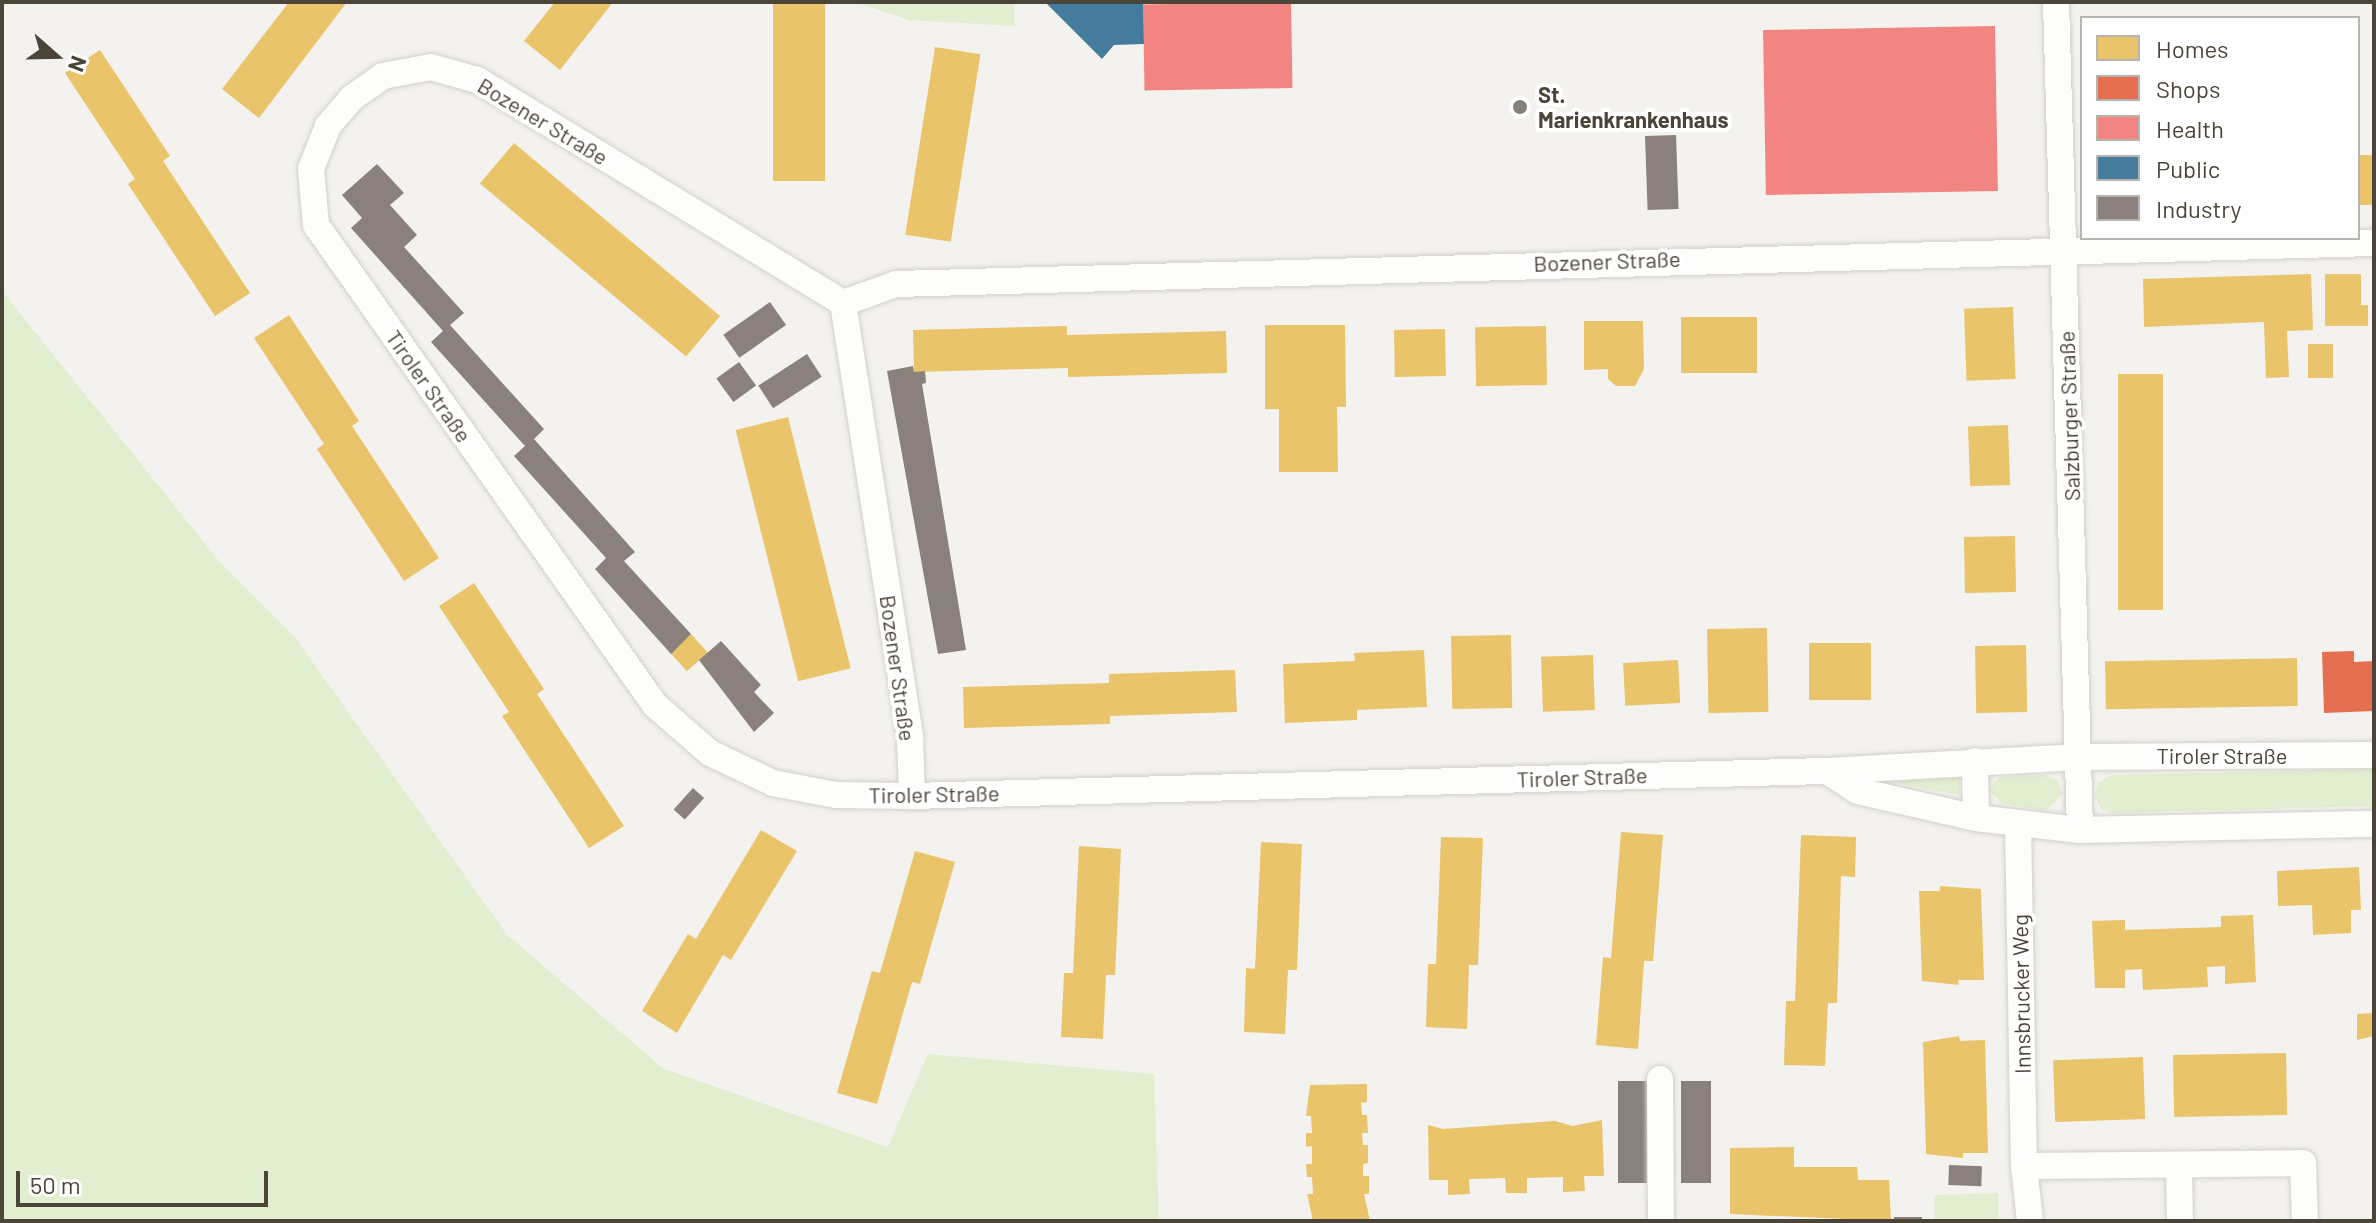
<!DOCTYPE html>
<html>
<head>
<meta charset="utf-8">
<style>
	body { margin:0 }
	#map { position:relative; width:2376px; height:1223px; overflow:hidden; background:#f4f2ee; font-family:Barlow,sans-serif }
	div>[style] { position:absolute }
	.green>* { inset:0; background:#e1eecf; transform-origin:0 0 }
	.homes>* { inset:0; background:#e9c46a; transform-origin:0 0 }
	.shops>* { inset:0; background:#e76f51 }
	.health>* { inset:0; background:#f28482; transform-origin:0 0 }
	.public>* { inset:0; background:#457b9d }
	.industry>* { inset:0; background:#8a817c; transform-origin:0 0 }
	.roads { filter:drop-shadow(0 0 2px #d2d0cb) drop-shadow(0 0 2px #d2d0cb) }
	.street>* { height:26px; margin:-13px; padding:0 13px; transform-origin:13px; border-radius:13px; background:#fdfdfc }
	.dots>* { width:22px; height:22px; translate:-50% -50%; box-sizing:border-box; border:4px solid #fff; border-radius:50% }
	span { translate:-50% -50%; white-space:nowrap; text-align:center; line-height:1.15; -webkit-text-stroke:8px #fff; paint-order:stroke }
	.poi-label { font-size:22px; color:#4b4439; font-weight:700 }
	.left { translate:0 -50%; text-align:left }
	.street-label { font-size:22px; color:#4b4439 }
	.frame { position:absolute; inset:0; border:4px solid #4b4439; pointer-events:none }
	.legend { position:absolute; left:2080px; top:16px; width:280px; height:224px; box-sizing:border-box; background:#fff; border:2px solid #b7b4b0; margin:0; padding:10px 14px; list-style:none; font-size:24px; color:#4b4439 }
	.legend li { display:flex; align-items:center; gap:16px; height:40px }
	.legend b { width:40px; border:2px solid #b7b4b0 }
	.north { position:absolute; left:16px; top:16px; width:80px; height:80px; -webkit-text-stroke:6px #fff; paint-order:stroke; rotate:110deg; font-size:22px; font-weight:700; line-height:32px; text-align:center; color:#4b4439 }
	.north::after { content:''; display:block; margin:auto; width:28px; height:36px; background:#4b4439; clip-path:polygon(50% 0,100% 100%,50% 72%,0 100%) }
	.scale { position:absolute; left:16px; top:1171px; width:252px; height:36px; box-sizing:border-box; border:4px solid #4b4439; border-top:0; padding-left:10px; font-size:24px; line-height:28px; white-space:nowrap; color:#4b4439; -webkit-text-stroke:6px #fff; paint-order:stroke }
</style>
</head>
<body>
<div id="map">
	<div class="green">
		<i style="clip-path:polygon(854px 2px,1014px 2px,1015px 26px,909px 20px)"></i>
		<i style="clip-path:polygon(2px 291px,219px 561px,294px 636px,507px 935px,664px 1069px,888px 1147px,928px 1054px,1154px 1074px,1159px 1221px,2px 1221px)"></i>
		<i style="clip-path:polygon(2374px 769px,2374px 806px,2113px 813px,2101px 809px,2095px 795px,2099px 782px,2112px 775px)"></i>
		<i style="clip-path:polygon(2046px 775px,2058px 781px,2062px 794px,2046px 811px,2002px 803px,1988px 790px,2000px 777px)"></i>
		<i style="clip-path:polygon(1960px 777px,1960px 795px,1901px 784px,1901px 779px)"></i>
		<i style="left:1998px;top:1193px;width:28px;height:64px;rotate:88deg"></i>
	</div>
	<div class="homes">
		<i style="clip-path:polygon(289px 2px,347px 2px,259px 118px,222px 89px)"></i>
		<i style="clip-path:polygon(555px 2px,613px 2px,560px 70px,524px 41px)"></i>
		<i style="left:773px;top:2px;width:52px;height:179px"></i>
		<i style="left:935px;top:47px;width:46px;height:190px;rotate:9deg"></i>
		<i style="clip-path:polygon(100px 50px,170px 156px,163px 161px,250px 293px,215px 316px,128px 184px,135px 179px,65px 73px)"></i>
		<i style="left:514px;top:143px;width:269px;height:53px;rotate:40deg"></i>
		<i style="left:2374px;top:155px;width:50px;height:16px;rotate:90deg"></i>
		<i style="clip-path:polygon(2311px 274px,2313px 330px,2287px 331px,2289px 377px,2266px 378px,2264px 322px,2144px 327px,2143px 279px)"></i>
		<i style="clip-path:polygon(2325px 274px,2361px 274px,2361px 305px,2368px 305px,2368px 326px,2325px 326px)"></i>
		<i style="left:2013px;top:307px;width:72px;height:49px;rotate:88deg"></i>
		<i style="clip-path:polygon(289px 315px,359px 421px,352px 426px,439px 558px,404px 581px,317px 449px,324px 444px,254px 338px)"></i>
		<i style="left:1757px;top:317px;width:56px;height:76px;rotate:90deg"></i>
		<i style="clip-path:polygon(1584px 321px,1643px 321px,1644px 369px,1635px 386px,1616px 386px,1608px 379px,1608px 369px,1584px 370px)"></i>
		<i style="clip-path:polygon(1265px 325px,1345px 325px,1346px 407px,1337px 407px,1338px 472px,1279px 472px,1279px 409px,1265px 409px)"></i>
		<i style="clip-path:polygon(1067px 326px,1067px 335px,1226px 331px,1227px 373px,1068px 377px,1068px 368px,914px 372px,913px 330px)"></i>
		<i style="left:1546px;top:326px;width:59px;height:71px;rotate:89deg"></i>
		<i style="left:1445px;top:329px;width:47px;height:51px;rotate:89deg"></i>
		<i style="left:2308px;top:344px;width:25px;height:34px"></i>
		<i style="left:2118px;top:374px;width:45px;height:236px"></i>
		<i style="left:788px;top:417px;width:259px;height:54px;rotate:76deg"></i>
		<i style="left:2008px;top:425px;width:60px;height:40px;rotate:88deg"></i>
		<i style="left:2015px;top:536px;width:56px;height:51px;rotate:89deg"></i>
		<i style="clip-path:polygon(474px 583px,544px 689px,537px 694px,624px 826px,589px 848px,502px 716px,509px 712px,439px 606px)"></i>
		<i style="left:1767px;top:628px;width:84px;height:60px;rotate:89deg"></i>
		<i style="left:691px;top:634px;width:25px;height:28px;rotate:48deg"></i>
		<i style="left:1511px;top:635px;width:73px;height:60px;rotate:89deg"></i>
		<i style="left:1809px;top:643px;width:62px;height:57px"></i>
		<i style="left:2026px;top:645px;width:67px;height:51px;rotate:89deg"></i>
		<i style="clip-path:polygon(1424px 650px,1427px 707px,1357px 710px,1357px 720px,1285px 723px,1283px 664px,1355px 661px,1354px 653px)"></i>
		<i style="left:1593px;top:655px;width:55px;height:52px;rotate:88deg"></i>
		<i style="left:2297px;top:658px;width:48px;height:192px;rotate:89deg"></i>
		<i style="left:1678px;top:660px;width:43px;height:55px;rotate:87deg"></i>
		<i style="clip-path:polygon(1235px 670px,1237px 712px,1110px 716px,1110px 724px,964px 728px,963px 687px,1109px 683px,1109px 674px)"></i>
		<i style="clip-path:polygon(761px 830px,797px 851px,731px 960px,723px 955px,677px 1033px,642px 1011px,688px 934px,696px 939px)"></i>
		<i style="clip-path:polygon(1621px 832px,1663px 835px,1653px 961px,1644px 961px,1638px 1049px,1596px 1045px,1603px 957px,1611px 958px)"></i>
		<i style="clip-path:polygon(1801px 835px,1856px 837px,1855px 877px,1841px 876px,1837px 1003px,1828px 1003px,1825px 1066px,1784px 1065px,1786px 1001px,1795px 1001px)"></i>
		<i style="clip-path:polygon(1441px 837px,1483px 838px,1478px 965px,1469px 965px,1467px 1029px,1426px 1027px,1428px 964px,1436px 964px)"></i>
		<i style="clip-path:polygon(1261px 842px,1302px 844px,1297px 970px,1288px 970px,1285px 1034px,1244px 1032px,1246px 968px,1255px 969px)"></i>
		<i style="clip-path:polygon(1079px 846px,1121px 849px,1115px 975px,1106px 975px,1103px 1039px,1061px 1037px,1064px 973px,1073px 973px)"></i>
		<i style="clip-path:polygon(915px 851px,955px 862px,920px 984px,912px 982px,877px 1104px,837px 1093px,872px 971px,880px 973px)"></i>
		<i style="clip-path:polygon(2359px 867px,2361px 910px,2351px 910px,2351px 933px,2313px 935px,2312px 905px,2278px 906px,2277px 871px)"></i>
		<i style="clip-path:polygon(1940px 886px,1981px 889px,1984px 980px,1958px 980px,1959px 985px,1922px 981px,1919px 891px,1940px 891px)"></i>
		<i style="clip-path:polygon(2253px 915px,2256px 982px,2225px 984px,2225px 966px,2207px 967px,2208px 987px,2143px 990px,2142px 969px,2125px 970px,2125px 988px,2095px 988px,2092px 921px,2125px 920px,2125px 930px,2221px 927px,2221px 916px)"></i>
		<i style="clip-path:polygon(2374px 1013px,2374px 1036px,2357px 1040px,2357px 1014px)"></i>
		<i style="clip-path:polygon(1959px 1036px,1960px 1041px,1985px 1040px,1988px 1153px,1963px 1153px,1963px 1158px,1926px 1154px,1923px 1042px)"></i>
		<i style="left:2286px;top:1053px;width:62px;height:113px;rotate:89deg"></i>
		<i style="left:2143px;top:1057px;width:62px;height:90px;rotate:88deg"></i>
		<i style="clip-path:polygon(1367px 1084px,1367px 1102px,1361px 1103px,1362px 1115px,1367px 1115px,1368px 1133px,1362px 1133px,1363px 1145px,1368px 1145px,1368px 1163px,1363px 1164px,1363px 1176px,1369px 1176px,1369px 1194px,1364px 1194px,1370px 1221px,1313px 1221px,1307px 1194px,1313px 1194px,1312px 1177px,1307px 1177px,1306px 1164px,1312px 1164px,1312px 1146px,1306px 1147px,1306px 1133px,1312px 1133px,1311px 1116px,1306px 1116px,1310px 1085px)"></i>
		<i style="clip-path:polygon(1602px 1120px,1604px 1176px,1584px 1176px,1585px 1191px,1563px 1192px,1563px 1177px,1527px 1178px,1527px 1193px,1506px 1193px,1505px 1178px,1469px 1179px,1470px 1194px,1448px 1195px,1448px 1180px,1429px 1180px,1428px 1125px,1443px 1129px,1555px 1121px,1573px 1126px)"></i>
		<i style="clip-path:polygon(1794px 1147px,1794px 1167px,1857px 1167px,1858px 1180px,1889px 1180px,1891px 1221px,1730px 1214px,1730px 1148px)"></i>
	</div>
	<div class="shops">
		<i style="clip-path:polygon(2354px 651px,2354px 662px,2374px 661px,2374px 711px,2324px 713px,2322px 652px)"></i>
	</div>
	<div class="health">
		<i style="left:1291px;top:2px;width:86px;height:148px;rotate:89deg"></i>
		<i style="left:1995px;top:26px;width:165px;height:232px;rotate:89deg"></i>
	</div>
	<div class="public">
		<i style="clip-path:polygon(1045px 2px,1143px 4px,1144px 44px,1114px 45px,1102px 59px)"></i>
	</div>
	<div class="industry">
		<i style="left:1676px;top:135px;width:74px;height:31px;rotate:88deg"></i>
		<i style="clip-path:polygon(377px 164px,404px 193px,390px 205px,417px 235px,404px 247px,464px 313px,450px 325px,544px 429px,534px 439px,635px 552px,624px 561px,691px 634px,671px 654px,595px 569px,606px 558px,514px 456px,525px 446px,431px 342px,443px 331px,351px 228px,362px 218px,342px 195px)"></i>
		<i style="left:770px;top:302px;width:28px;height:57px;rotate:55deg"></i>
		<i style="left:807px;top:354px;width:27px;height:58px;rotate:57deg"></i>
		<i style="left:739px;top:362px;width:29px;height:28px;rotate:54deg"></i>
		<i style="clip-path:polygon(913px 366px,914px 372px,925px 371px,926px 383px,922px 384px,966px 650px,938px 654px,887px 371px)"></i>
		<i style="clip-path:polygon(721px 641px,761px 685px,754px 692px,774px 713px,754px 732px,699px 660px)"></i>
		<i style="left:693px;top:788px;width:15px;height:29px;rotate:42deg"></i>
		<i style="left:1618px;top:1081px;width:29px;height:102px"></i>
		<i style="left:1681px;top:1081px;width:30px;height:102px"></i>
		<i style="left:1949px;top:1165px;width:33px;height:20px;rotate:2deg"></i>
		<i style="left:1894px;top:1217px;width:28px;height:4px"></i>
	</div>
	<div class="roads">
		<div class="street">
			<i style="left:2056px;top:2px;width:828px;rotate:88.34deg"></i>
			<i style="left:843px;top:303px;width:429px;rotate:-148.6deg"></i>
			<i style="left:477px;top:80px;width:48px;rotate:-164.2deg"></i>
			<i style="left:431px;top:67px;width:49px;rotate:169.4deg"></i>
			<i style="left:383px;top:76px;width:38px;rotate:145deg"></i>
			<i style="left:352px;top:98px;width:37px;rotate:131deg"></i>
			<i style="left:328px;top:126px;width:46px;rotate:111.6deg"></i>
			<i style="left:311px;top:169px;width:56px;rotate:84.9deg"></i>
			<i style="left:316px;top:225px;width:588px;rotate:54.77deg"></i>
			<i style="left:655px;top:705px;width:73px;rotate:41.1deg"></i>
			<i style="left:710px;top:753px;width:70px;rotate:25.5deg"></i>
			<i style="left:773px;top:783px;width:64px;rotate:10.8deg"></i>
			<i style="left:836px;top:795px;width:76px;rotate:0.8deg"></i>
			<i style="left:912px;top:796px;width:915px;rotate:-1.57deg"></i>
			<i style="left:1827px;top:771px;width:252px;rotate:-3.2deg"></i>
			<i style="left:2079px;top:757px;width:295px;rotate:-0.4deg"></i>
			<i style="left:843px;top:303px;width:56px;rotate:-19.7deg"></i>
			<i style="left:896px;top:284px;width:1479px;rotate:-1.59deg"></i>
			<i style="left:843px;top:303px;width:440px;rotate:81.2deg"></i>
			<i style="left:910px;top:738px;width:58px;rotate:88deg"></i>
			<i style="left:1975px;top:761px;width:57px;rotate:89deg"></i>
			<i style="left:1827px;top:771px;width:37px;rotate:33deg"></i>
			<i style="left:1858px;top:791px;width:121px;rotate:12.9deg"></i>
			<i style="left:1976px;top:818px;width:105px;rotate:6.6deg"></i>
			<i style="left:2080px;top:830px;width:294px;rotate:-1.2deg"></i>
			<i style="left:2018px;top:823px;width:343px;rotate:89deg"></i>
			<i style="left:2024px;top:1166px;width:55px;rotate:83.8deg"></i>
			<i style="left:1660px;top:1079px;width:142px;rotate:89.6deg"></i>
			<i style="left:2024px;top:1166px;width:279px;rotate:-0.6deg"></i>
			<i style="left:2303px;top:1163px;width:58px;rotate:88deg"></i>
			<i style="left:2179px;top:1166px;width:55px;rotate:89deg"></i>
		</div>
	</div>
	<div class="dots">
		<i style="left:1520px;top:107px;background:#868178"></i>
	</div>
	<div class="poi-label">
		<span class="left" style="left:1538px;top:107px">St.<br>Marienkrankenhaus</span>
	</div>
	<div class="street-label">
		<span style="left:543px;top:121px;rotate:31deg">Bozener Straße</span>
		<span style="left:1607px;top:261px;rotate:-2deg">Bozener Straße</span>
		<span style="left:429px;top:386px;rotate:55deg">Tiroler Straße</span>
		<span style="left:2069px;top:416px;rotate:-92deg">Salzburger Straße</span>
		<span style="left:898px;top:668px;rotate:82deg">Bozener Straße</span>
		<span style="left:2222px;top:756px">Tiroler Straße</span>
		<span style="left:1582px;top:777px;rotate:-2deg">Tiroler Straße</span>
		<span style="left:934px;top:794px;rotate:-1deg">Tiroler Straße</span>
		<span style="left:2021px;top:994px;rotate:-91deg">Innsbrucker Weg</span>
	</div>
	<div class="frame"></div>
	<ul class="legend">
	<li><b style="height:22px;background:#e9c46a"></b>Homes</li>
	<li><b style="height:22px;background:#e76f51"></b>Shops</li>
	<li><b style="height:22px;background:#f28482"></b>Health</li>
	<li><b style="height:22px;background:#457b9d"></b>Public</li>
	<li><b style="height:22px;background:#8a817c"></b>Industry</li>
	</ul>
	<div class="north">N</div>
	<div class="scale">50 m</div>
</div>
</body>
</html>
